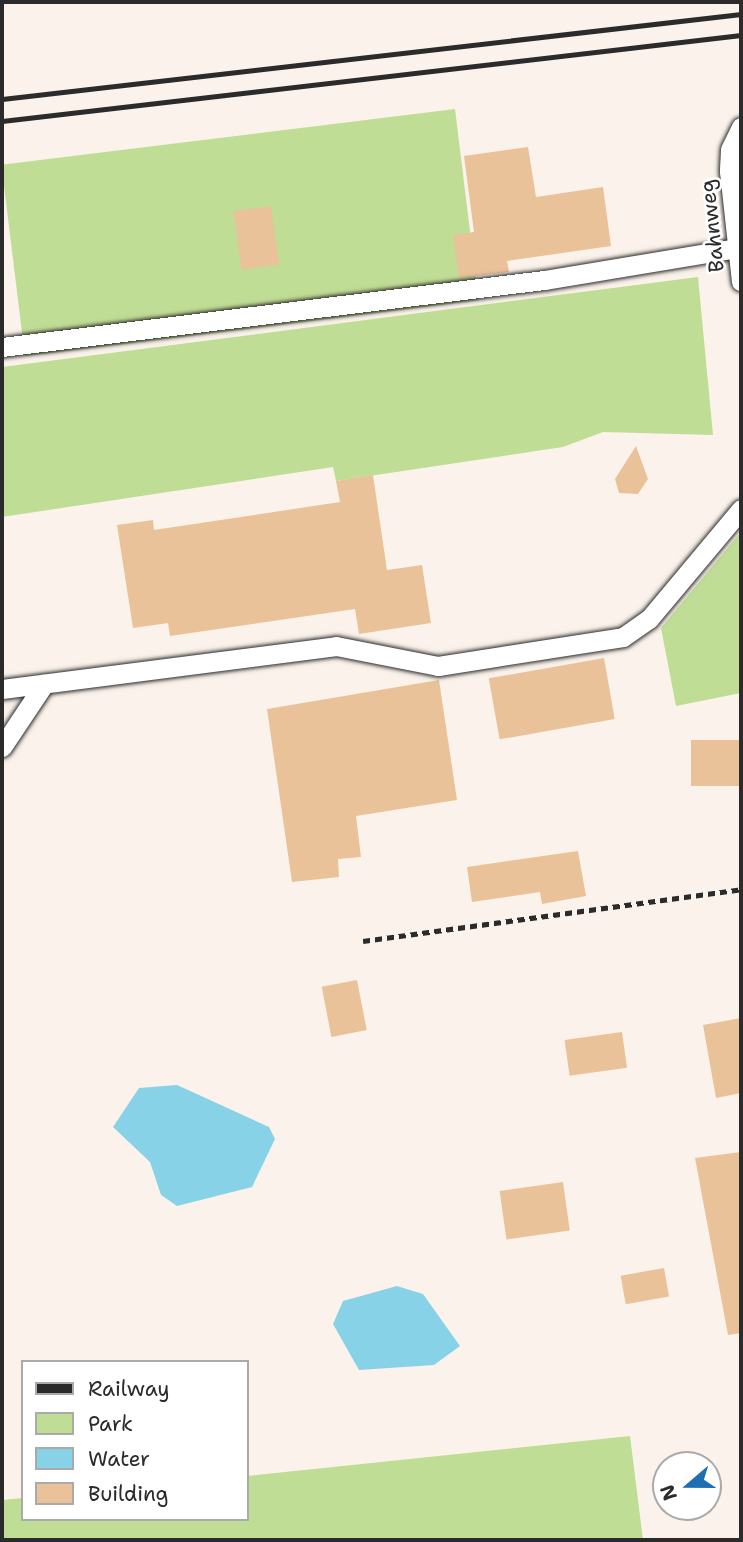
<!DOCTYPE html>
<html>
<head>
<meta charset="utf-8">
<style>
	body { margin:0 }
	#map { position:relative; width:743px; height:1542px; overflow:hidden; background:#fbf3eb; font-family:"Shantell Sans",sans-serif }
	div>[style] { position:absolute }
	.green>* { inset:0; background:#c0dd95; transform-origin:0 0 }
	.water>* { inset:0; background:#87d2e7 }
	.building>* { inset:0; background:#e9c299; transform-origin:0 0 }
	.path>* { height:4.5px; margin-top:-2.25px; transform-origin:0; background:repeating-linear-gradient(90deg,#2b2b2b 0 7px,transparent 0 12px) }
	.roads { filter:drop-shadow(0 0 2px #2b2b2b) drop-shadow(0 0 2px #2b2b2b) }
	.lane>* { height:19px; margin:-9.5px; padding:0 9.5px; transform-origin:9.5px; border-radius:9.5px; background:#fff }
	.rail>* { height:5px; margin:-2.5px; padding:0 2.5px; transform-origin:2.5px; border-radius:2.5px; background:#2b2b2b }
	span { translate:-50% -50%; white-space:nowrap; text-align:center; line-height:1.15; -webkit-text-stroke:5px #fff; paint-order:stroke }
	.street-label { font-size:21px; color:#2b2b2b }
	.frame { position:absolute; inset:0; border:4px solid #2b2b2b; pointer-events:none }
	.legend { position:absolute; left:21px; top:1360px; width:228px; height:161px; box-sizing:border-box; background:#fff; border:2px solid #aaa; margin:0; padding:9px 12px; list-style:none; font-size:21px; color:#2b2b2b }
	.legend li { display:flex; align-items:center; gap:14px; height:35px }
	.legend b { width:35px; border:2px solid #aaa }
	.north { position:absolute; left:652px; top:1451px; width:70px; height:70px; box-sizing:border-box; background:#fff; border:2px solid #aaa; border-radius:50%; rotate:250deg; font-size:19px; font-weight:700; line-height:28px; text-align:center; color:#2b2b2b }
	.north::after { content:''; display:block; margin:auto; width:24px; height:32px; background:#1f6fb2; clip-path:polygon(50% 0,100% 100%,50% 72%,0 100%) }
</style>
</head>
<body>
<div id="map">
	<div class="green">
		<i style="left:455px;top:109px;width:193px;height:457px;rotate:83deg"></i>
		<i style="clip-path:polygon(698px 277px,713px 435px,603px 432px,563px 447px,336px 481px,333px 467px,2px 517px,2px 367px)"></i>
		<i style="clip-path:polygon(741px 532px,741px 693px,676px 706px,661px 628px)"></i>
		<i style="clip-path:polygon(630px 1436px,643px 1540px,2px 1540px,2px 1500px,23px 1498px,23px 1519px,247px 1519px,247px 1476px)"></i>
	</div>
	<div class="water">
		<i style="clip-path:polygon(177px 1085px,269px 1127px,275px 1139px,252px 1187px,177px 1206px,161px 1195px,150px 1162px,113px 1127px,139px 1088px)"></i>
		<i style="clip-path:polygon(397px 1286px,423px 1294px,460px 1346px,434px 1365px,359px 1370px,333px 1324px,343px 1301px)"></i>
	</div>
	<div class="building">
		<i style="clip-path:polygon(528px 147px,536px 197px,603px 187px,611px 246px,507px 261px,509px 272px,459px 278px,453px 235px,474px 232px,464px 156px)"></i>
		<i style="left:271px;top:206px;width:59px;height:38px;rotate:82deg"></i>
		<i style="clip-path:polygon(636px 446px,648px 479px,638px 494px,619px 493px,615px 479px)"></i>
		<i style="clip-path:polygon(373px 475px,387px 570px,422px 565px,431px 623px,359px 634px,355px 609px,170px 636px,168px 623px,133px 628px,117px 525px,153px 520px,154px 530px,340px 502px,336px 481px)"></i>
		<i style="left:604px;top:658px;width:62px;height:117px;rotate:80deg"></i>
		<i style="clip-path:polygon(439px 680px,457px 800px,356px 816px,361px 857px,338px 859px,339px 877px,292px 882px,267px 709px)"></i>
		<i style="left:741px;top:740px;width:46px;height:50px;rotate:90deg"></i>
		<i style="clip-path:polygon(578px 851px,586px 896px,542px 904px,540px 892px,472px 902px,467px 867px)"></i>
		<i style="left:357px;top:980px;width:51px;height:36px;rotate:79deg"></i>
		<i style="clip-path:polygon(741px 1018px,741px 1093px,716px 1098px,703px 1025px)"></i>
		<i style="left:622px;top:1032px;width:36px;height:58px;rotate:82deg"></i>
		<i style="clip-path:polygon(741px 1152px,741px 1333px,728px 1335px,695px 1158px)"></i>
		<i style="left:563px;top:1182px;width:49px;height:64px;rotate:82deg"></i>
		<i style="left:664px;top:1268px;width:29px;height:44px;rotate:80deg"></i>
	</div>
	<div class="path">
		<i style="left:363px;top:941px;width:382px;rotate:-7.8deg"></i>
	</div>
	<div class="roads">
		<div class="lane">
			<i style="left:741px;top:127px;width:25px;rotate:116deg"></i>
			<i style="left:730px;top:150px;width:21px;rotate:93deg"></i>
			<i style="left:729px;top:171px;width:111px;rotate:83.8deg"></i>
			<i style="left:2px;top:347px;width:546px;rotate:-7.05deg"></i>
			<i style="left:544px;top:280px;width:196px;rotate:-9.4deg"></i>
			<i style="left:2px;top:689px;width:337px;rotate:-7.3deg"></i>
			<i style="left:336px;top:646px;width:104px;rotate:11.1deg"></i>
			<i style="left:438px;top:666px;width:187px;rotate:-8.9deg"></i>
			<i style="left:623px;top:637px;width:32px;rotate:-35deg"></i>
			<i style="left:649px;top:619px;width:143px;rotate:-50.1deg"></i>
			<i style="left:2px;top:747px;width:76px;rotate:-56.3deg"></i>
		</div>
	</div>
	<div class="rail">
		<i style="left:2px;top:99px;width:744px;rotate:-6.56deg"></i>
		<i style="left:2px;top:121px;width:744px;rotate:-6.64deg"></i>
	</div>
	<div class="street-label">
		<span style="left:712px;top:226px;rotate:-96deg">Bahnweg</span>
	</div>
	<div class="frame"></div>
	<ul class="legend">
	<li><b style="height:9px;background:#2b2b2b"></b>Railway</li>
	<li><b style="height:19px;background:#c0dd95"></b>Park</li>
	<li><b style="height:19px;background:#87d2e7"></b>Water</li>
	<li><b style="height:19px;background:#e9c299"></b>Building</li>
	</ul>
	<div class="north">N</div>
</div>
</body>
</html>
